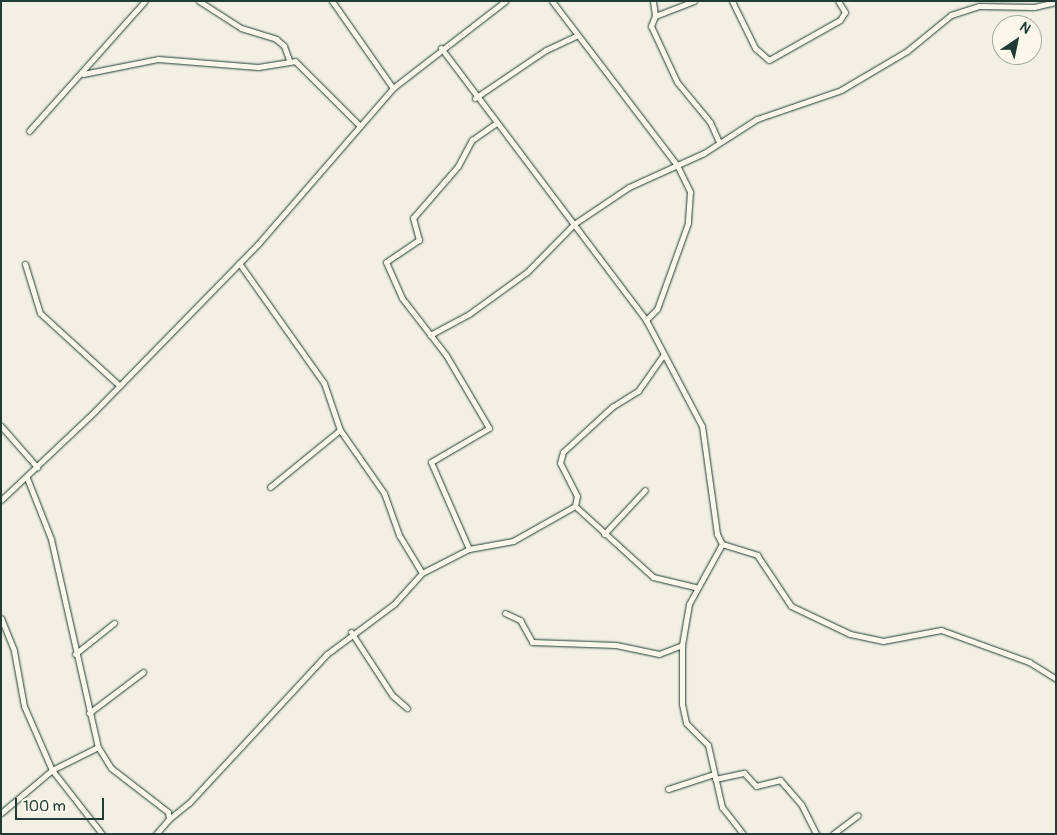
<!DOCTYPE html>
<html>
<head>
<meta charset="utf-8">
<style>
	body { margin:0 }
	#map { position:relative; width:1057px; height:835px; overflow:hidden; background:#f2f0e5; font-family:Pangolin,sans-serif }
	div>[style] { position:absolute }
	.roads { filter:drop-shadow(0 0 1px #1f3d34) drop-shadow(0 0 1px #1f3d34) }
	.street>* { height:5px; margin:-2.5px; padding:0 2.5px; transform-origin:2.5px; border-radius:2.5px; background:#fbf7ec }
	span { translate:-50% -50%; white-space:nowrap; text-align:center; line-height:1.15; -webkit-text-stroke:5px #fbf7ec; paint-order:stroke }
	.frame { position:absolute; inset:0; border:2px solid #1f3d34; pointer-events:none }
	.north { position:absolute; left:992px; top:15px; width:50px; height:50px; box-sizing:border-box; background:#fbf7ec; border:1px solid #a3ada2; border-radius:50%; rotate:34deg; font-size:14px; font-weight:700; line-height:20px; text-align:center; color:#1f3d34 }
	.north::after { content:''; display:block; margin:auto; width:18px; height:22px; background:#1f3d34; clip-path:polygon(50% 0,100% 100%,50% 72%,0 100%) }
	.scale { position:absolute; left:15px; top:798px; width:89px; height:22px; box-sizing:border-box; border:2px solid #1f3d34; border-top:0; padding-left:6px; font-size:15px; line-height:18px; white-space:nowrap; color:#1f3d34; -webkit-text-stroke:4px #fbf7ec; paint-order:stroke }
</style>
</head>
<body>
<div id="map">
	<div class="roads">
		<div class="street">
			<i style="left:199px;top:1px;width:50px;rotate:32.7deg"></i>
			<i style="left:241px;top:28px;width:37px;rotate:17deg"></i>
			<i style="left:276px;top:39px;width:11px;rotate:41deg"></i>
			<i style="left:284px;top:46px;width:15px;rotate:70deg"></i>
			<i style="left:332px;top:1px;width:106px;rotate:55deg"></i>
			<i style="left:552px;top:1px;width:206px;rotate:52.7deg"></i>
			<i style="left:677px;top:165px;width:30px;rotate:64deg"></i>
			<i style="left:690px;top:192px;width:31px;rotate:94deg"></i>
			<i style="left:688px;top:223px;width:91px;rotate:109.8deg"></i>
			<i style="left:657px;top:309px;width:16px;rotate:135deg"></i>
			<i style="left:653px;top:1px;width:15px;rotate:82deg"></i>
			<i style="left:694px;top:1px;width:42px;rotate:159deg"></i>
			<i style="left:655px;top:16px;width:11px;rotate:112deg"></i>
			<i style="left:651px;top:26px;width:62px;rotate:65.1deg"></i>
			<i style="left:677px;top:82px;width:52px;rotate:50.5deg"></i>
			<i style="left:710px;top:122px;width:20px;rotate:66deg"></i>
			<i style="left:732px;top:1px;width:52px;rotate:63.9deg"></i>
			<i style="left:755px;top:48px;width:18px;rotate:41deg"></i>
			<i style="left:769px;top:60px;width:81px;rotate:-29.4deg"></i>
			<i style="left:840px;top:20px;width:9px;rotate:-58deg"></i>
			<i style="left:845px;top:12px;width:13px;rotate:-122deg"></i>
			<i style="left:441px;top:48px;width:341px;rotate:53deg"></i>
			<i style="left:646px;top:320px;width:120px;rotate:62.2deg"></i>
			<i style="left:702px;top:426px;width:109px;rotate:82.1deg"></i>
			<i style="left:717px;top:534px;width:11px;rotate:63deg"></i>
			<i style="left:722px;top:544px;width:37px;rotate:17deg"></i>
			<i style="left:757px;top:555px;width:61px;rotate:56.3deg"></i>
			<i style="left:791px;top:606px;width:65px;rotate:25.4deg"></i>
			<i style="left:850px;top:634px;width:34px;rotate:12deg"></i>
			<i style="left:883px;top:641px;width:59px;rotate:-10.7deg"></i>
			<i style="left:941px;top:630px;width:94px;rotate:20deg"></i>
			<i style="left:1029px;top:662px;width:32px;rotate:32deg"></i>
			<i style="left:83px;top:74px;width:76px;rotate:-11.3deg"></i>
			<i style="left:158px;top:59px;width:100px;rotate:4.6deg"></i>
			<i style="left:258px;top:67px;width:37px;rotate:-9deg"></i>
			<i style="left:295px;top:61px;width:92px;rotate:45deg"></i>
			<i style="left:475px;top:98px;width:86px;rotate:-34.1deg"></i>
			<i style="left:546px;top:50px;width:33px;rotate:-25deg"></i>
			<i style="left:29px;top:131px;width:174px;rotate:-48.3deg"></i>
			<i style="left:239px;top:263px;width:147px;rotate:54.7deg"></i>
			<i style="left:324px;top:383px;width:50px;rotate:71.2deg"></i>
			<i style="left:340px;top:430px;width:77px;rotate:55.1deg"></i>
			<i style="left:384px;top:493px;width:45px;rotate:70.3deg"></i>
			<i style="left:399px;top:535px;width:44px;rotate:58.8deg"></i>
			<i style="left:25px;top:264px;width:51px;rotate:73deg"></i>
			<i style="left:40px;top:313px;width:108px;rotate:42.4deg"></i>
			<i style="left:430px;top:335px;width:44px;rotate:-28.3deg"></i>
			<i style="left:469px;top:314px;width:72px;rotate:-35.9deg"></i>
			<i style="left:527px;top:272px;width:67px;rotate:-45.6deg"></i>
			<i style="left:574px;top:224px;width:66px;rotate:-33.9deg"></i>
			<i style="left:629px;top:187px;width:82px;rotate:-24.4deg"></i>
			<i style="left:704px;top:153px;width:63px;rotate:-32.7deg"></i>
			<i style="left:757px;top:119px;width:89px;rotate:-19deg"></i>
			<i style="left:841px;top:90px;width:77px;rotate:-30.6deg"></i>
			<i style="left:907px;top:51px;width:57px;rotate:-39.3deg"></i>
			<i style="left:951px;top:15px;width:29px;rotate:-18deg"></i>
			<i style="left:979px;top:6px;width:55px;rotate:1deg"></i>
			<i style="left:1034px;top:7px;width:23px;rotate:-13deg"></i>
			<i style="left:1px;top:426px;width:55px;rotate:48.7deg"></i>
			<i style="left:27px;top:478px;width:66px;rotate:68.5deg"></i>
			<i style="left:51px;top:539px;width:213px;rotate:77.3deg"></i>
			<i style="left:98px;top:747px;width:25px;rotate:58deg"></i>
			<i style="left:111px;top:768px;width:72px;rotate:37.7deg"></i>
			<i style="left:168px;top:812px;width:7px;rotate:82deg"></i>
			<i style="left:169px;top:819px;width:20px;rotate:131deg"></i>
			<i style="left:270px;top:487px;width:90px;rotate:-39.2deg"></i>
			<i style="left:1px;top:500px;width:129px;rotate:-43.4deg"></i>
			<i style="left:95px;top:411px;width:233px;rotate:-45.7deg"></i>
			<i style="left:258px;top:244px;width:206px;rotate:-49.1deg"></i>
			<i style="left:393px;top:88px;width:142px;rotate:-37.8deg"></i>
			<i style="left:575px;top:506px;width:105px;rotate:42.3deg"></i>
			<i style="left:653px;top:577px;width:43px;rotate:13.4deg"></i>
			<i style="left:604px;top:534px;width:60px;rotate:-47deg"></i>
			<i style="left:722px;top:544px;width:68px;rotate:118.8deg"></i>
			<i style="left:689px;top:604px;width:42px;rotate:99.7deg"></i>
			<i style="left:682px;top:645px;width:59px;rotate:90deg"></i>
			<i style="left:682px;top:704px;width:19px;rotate:78deg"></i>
			<i style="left:686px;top:723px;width:31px;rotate:45deg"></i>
			<i style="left:708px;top:745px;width:64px;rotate:77.3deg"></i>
			<i style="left:722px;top:807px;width:34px;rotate:52deg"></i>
			<i style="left:469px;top:549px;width:95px;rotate:-113.6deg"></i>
			<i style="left:431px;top:462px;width:67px;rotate:-30.4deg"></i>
			<i style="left:489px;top:428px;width:85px;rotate:-120.5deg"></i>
			<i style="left:446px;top:355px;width:72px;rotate:-127.7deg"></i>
			<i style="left:402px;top:298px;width:39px;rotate:-114deg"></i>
			<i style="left:386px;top:262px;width:40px;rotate:-34deg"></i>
			<i style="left:419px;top:240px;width:23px;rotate:-105deg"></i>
			<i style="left:413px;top:218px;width:69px;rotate:-49.1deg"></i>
			<i style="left:458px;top:166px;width:30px;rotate:-62deg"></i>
			<i style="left:472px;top:140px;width:29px;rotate:-35deg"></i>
			<i style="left:505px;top:613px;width:17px;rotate:25deg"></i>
			<i style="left:520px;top:620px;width:25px;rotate:61deg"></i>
			<i style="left:532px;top:642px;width:84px;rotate:2deg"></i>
			<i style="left:616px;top:645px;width:44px;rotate:11.8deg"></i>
			<i style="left:659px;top:654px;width:25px;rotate:-21deg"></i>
			<i style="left:1px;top:618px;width:35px;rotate:68deg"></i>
			<i style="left:14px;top:651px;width:56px;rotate:79.7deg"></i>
			<i style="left:24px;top:706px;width:70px;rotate:66.4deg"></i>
			<i style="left:52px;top:770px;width:81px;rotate:52deg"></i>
			<i style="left:351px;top:632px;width:75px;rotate:56.9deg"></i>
			<i style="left:392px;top:695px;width:20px;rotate:41deg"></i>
			<i style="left:75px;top:654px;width:50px;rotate:-38.5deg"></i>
			<i style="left:89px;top:713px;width:68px;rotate:-37.2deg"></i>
			<i style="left:715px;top:779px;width:30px;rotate:-12deg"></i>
			<i style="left:744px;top:773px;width:18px;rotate:47deg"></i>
			<i style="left:756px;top:786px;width:25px;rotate:-14deg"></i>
			<i style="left:780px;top:780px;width:32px;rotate:49deg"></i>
			<i style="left:801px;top:804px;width:34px;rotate:63deg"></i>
			<i style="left:668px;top:789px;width:48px;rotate:-18.1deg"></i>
			<i style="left:1px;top:813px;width:67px;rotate:-40.1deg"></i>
			<i style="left:52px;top:770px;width:51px;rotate:-26.6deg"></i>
			<i style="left:169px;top:819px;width:26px;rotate:-39deg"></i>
			<i style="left:189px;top:803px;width:203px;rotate:-47.2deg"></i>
			<i style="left:327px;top:654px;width:84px;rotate:-36.7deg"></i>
			<i style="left:394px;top:604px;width:42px;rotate:-47.9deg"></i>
			<i style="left:422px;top:573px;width:53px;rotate:-27.1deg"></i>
			<i style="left:469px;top:549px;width:45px;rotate:-10.3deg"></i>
			<i style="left:513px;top:541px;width:71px;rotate:-29.4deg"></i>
			<i style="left:575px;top:506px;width:10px;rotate:-79deg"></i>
			<i style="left:577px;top:496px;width:37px;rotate:-117deg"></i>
			<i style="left:560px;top:463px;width:11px;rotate:-75deg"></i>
			<i style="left:563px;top:452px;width:67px;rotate:-42.6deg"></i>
			<i style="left:612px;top:407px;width:31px;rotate:-32deg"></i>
			<i style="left:638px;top:391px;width:45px;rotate:-54.9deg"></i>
			<i style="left:833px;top:834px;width:31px;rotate:-37deg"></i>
		</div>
	</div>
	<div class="frame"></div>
	<div class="north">N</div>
	<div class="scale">100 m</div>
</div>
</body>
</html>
